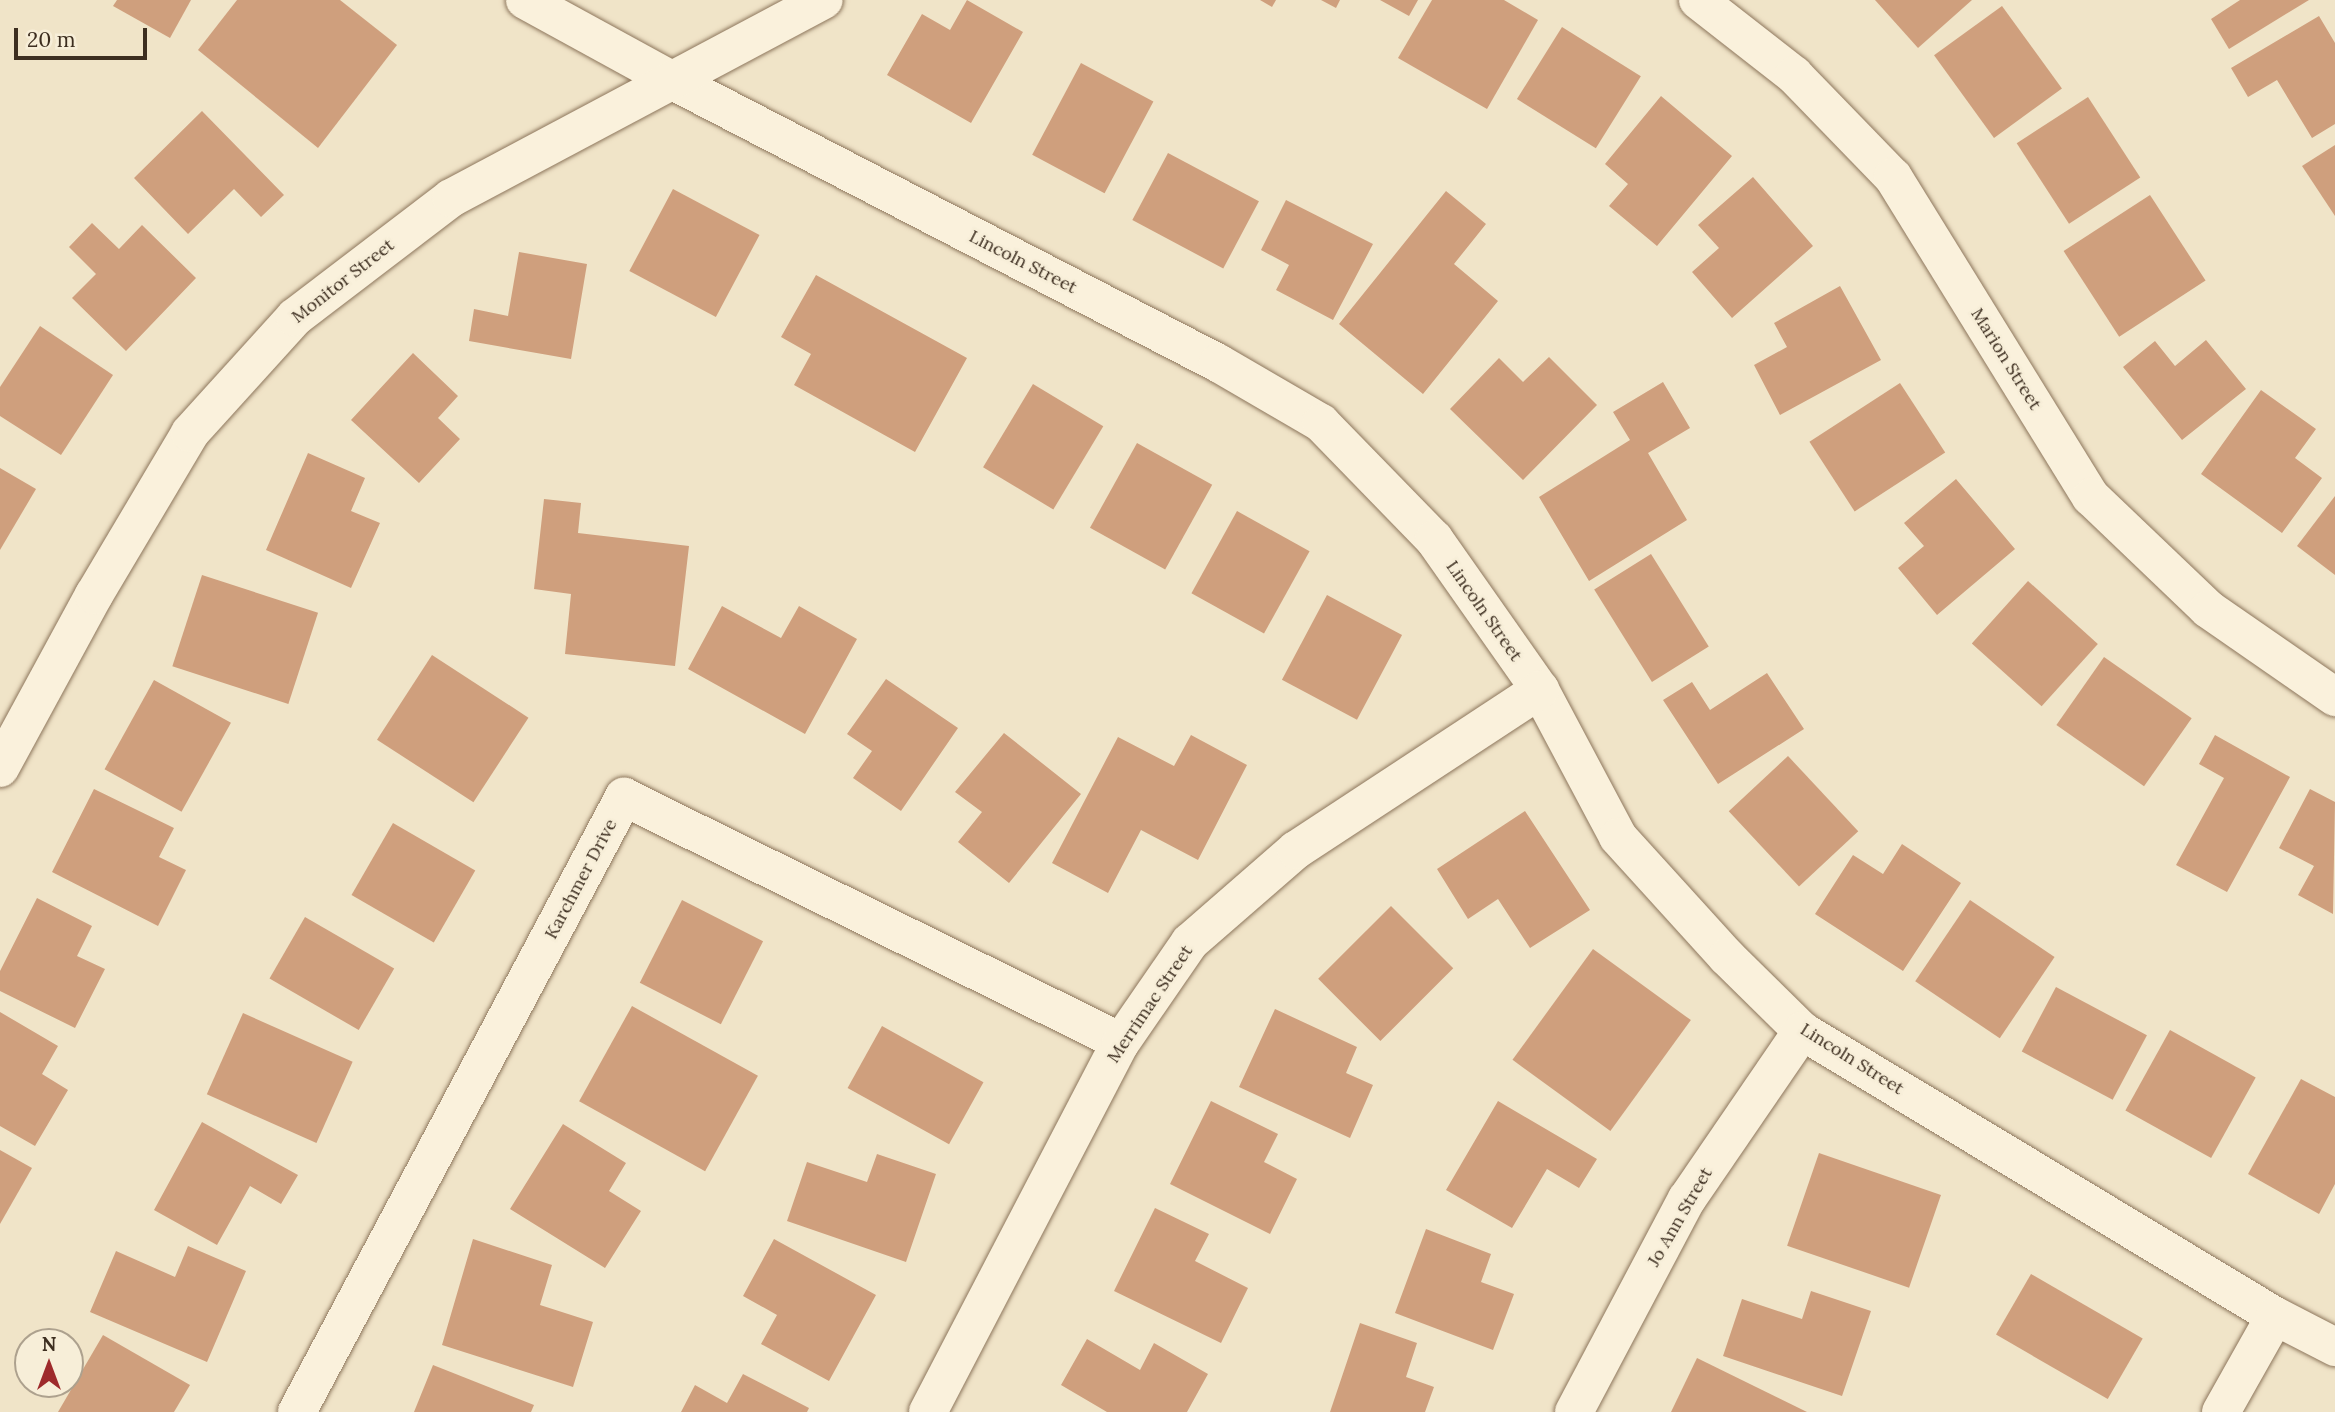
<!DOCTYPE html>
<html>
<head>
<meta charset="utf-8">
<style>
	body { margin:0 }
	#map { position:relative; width:2335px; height:1412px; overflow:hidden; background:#f0e4c8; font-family:Lora,serif }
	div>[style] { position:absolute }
	.building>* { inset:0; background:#cf9f7d; transform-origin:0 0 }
	.roads { filter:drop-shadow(0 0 2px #8d765c) drop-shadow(0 0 2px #8d765c) }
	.minor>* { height:38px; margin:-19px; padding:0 19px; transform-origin:19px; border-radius:19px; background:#faf1dc }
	span { translate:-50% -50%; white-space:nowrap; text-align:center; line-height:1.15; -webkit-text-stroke:5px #f7eed8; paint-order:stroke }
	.street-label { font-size:18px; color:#3d2e20 }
	.north { position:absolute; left:14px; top:1328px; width:70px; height:70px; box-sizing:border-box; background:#f7eed8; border:2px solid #ada18e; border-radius:50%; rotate:0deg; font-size:19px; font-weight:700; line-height:28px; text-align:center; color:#3d2e20 }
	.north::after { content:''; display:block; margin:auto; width:24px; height:32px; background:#9e2a2b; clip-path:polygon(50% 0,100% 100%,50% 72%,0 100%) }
	.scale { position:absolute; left:14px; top:28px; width:133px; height:32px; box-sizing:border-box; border:4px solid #3d2e20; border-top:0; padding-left:9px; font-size:21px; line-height:24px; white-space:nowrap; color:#3d2e20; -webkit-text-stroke:5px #f7eed8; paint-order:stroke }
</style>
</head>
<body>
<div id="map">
	<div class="building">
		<i style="clip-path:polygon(117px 0,191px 0,170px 38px,113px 6px)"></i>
		<i style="clip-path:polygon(237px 0,340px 0,397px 45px,318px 148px,198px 50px)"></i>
		<i style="clip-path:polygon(967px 0,1023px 32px,971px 123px,887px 75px,922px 14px,950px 30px)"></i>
		<i style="clip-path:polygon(1260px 0,1276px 0,1272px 7px)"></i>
		<i style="clip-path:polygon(1321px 0,1340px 0,1336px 8px)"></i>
		<i style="clip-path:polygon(1380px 0,1418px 0,1409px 16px)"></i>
		<i style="clip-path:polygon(1432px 0,1504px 0,1538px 20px,1487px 109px,1398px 58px)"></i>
		<i style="clip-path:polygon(1875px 0,1972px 0,1918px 48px)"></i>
		<i style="clip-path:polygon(2240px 0,2309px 0,2229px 49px,2211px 19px)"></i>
		<i style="left:2002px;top:6px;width:102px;height:84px;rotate:54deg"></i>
		<i style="clip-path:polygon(2319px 16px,2335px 43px,2335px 124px,2312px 138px,2277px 80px,2248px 97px,2231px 68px)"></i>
		<i style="left:1562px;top:27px;width:93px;height:85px;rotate:32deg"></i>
		<i style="left:1081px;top:63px;width:82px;height:104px;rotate:28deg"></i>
		<i style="clip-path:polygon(1661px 96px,1732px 156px,1657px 246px,1609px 206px,1628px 184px,1605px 164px)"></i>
		<i style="left:2088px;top:97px;width:96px;height:85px;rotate:57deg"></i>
		<i style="clip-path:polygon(202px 111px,284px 195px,261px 217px,234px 189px,188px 234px,134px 178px)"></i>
		<i style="clip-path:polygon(2335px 145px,2335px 216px,2302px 166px)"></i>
		<i style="left:1168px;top:153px;width:103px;height:76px;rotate:28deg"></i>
		<i style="clip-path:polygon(1753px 177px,1813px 246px,1732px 318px,1692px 272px,1719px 248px,1698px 225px)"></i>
		<i style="left:673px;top:189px;width:98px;height:93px;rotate:28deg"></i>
		<i style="clip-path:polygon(1446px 191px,1486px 224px,1454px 264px,1498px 301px,1423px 394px,1339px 324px)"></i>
		<i style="left:2150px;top:195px;width:102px;height:103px;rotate:57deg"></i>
		<i style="clip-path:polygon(1286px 200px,1373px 244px,1333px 320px,1276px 290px,1289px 265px,1261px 250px)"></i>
		<i style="clip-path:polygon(92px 223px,119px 249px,142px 225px,196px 278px,126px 351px,72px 298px,96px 274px,69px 247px)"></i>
		<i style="clip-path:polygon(519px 252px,587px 264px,571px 359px,469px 341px,474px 309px,508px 316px)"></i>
		<i style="clip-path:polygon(816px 275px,967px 358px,915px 452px,794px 385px,811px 354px,781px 337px)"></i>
		<i style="clip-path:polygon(1840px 286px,1881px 360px,1780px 415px,1754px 365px,1787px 347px,1774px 323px)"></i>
		<i style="clip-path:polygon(40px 326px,113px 375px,61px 455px,0 416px,0 387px)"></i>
		<i style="clip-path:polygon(2206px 340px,2246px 389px,2182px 440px,2123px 367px,2155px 341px,2175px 366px)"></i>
		<i style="clip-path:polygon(413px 353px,458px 396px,438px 418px,460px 439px,419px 483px,351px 420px)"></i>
		<i style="clip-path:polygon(1549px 357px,1597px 405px,1523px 480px,1450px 409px,1499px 358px,1523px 382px)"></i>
		<i style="clip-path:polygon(1663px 382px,1690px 428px,1648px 453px,1687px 520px,1589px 581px,1539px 497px,1630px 440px,1613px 412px)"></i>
		<i style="left:1900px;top:383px;width:83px;height:108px;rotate:57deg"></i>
		<i style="left:1033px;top:384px;width:82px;height:97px;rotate:31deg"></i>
		<i style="clip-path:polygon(2261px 390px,2316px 429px,2295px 458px,2322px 478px,2282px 533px,2201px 474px)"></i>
		<i style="left:1137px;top:443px;width:86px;height:97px;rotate:29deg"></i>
		<i style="clip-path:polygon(308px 453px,365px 478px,351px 511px,380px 523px,351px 588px,266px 550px)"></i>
		<i style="clip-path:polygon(0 468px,36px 489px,0 550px)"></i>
		<i style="clip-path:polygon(1956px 479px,2015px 549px,1937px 615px,1898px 568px,1924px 546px,1904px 523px)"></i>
		<i style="clip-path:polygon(2335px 496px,2335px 575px,2297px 546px)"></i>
		<i style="clip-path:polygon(544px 499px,581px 503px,578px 533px,689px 546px,675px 666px,565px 654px,571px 594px,534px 589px)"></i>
		<i style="left:1237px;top:511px;width:83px;height:94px;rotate:29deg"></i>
		<i style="left:1651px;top:554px;width:109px;height:67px;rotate:58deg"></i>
		<i style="left:202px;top:575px;width:122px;height:96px;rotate:18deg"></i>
		<i style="left:2028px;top:581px;width:94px;height:84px;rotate:42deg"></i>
		<i style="left:1327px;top:595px;width:85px;height:96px;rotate:28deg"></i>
		<i style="clip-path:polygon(722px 606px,781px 638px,799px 606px,857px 639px,805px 734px,688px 669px)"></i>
		<i style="left:432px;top:655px;width:115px;height:101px;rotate:33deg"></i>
		<i style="left:2104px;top:657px;width:107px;height:83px;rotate:35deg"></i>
		<i style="clip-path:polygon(1767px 673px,1804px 729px,1718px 784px,1663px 700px,1692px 682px,1710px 710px)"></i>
		<i style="clip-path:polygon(886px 679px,958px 728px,901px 811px,853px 778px,872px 751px,847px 734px)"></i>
		<i style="left:154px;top:680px;width:88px;height:102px;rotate:29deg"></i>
		<i style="clip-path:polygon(1004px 733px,1081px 794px,1009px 883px,958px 842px,982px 812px,955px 792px)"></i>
		<i style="clip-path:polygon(1191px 735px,1247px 765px,1198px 860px,1141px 830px,1108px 893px,1052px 863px,1118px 737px,1174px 766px)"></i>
		<i style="clip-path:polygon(2215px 735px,2290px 777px,2227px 892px,2176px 865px,2224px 778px,2199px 764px)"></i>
		<i style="left:1788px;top:756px;width:103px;height:81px;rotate:47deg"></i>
		<i style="clip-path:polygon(94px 789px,174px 828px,159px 857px,186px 870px,158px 926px,52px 872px)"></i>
		<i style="clip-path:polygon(2310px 789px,2335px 802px,2333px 914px,2298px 895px,2314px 866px,2279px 848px)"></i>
		<i style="clip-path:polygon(1525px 811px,1590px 910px,1530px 948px,1498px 899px,1468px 919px,1437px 869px)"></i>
		<i style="left:393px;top:823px;width:95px;height:83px;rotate:30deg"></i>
		<i style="clip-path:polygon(1902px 844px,1961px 883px,1903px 971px,1815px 914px,1853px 855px,1883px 874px)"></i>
		<i style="clip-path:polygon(37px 898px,92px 926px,77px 956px,105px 969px,75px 1028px,0 991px,0 971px)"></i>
		<i style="left:682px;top:900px;width:91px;height:93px;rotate:27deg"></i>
		<i style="left:1970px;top:900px;width:102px;height:98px;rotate:34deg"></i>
		<i style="left:1391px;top:906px;width:88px;height:103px;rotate:45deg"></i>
		<i style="left:305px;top:917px;width:103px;height:71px;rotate:30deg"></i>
		<i style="left:1593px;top:949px;width:121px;height:137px;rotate:36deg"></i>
		<i style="left:2056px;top:987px;width:103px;height:73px;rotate:28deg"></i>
		<i style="left:632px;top:1006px;width:144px;height:109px;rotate:29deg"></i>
		<i style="clip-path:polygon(1275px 1009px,1357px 1047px,1346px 1073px,1373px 1085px,1350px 1138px,1239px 1087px)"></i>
		<i style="clip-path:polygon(0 1012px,58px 1046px,42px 1074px,68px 1090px,35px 1146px,0 1126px)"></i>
		<i style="left:243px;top:1013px;width:120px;height:89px;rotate:24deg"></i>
		<i style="left:882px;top:1026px;width:116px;height:71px;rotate:29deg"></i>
		<i style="left:2170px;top:1030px;width:98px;height:92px;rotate:29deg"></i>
		<i style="clip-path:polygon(2301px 1079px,2335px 1097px,2335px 1184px,2319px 1214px,2248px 1174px)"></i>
		<i style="clip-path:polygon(1211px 1101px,1278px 1134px,1264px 1162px,1297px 1179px,1270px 1234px,1170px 1184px)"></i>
		<i style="clip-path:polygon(1498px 1101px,1597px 1159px,1579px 1188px,1547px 1169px,1512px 1228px,1446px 1190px)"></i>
		<i style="clip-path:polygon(202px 1122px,298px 1175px,281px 1204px,250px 1186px,217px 1245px,154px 1210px)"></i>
		<i style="clip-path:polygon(563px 1124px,626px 1163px,609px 1191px,641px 1211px,605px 1268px,510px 1209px)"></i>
		<i style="clip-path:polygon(0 1150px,32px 1168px,0 1224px)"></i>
		<i style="left:1819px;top:1153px;width:129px;height:98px;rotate:19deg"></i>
		<i style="clip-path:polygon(877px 1154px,936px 1174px,906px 1262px,787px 1221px,807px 1162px,867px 1182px)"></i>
		<i style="clip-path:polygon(1155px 1208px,1209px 1234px,1195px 1261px,1248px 1288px,1221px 1343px,1114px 1291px)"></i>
		<i style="clip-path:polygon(1426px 1229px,1491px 1254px,1481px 1282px,1514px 1294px,1493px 1350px,1395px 1313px)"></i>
		<i style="clip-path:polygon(473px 1239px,552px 1265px,540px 1305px,593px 1322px,573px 1387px,442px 1345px)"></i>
		<i style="clip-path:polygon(774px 1239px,876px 1295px,829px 1381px,761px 1344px,777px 1315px,743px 1296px)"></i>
		<i style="clip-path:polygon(188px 1246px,246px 1271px,207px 1362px,90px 1312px,116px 1251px,175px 1277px)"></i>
		<i style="left:2031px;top:1274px;width:129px;height:70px;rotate:30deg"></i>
		<i style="clip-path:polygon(1811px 1291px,1871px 1311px,1842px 1396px,1723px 1356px,1742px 1299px,1802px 1319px)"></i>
		<i style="clip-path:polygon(1360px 1323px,1417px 1343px,1406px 1377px,1434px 1387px,1425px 1412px,1330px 1412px)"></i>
		<i style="clip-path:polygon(103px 1335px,190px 1385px,174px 1412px,58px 1412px)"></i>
		<i style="clip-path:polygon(1087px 1339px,1140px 1370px,1154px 1343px,1208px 1374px,1187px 1412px,1107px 1412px,1061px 1385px)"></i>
		<i style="clip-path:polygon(1697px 1358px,1807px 1412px,1671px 1412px)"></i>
		<i style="clip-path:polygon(433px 1365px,534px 1405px,531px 1412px,414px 1412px)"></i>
		<i style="clip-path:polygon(743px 1374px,809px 1408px,807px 1412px,681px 1412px,695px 1385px,727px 1403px)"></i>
	</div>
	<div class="roads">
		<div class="minor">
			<i style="left:525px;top:0;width:169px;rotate:28.7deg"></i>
			<i style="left:673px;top:81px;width:614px;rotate:27.36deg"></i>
			<i style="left:1218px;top:363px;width:119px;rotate:30.2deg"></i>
			<i style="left:1321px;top:423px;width:162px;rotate:45.8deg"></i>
			<i style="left:1434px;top:539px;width:184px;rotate:54.9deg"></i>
			<i style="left:1540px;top:690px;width:166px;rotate:62deg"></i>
			<i style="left:1618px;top:837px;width:162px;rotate:47.8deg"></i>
			<i style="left:1727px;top:957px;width:105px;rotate:44.6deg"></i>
			<i style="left:1802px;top:1031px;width:552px;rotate:31.07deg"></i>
			<i style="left:2275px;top:1316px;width:68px;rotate:27.3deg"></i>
			<i style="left:1698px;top:0;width:122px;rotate:38deg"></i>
			<i style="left:1794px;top:75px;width:142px;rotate:45.9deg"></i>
			<i style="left:1893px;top:177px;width:376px;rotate:58.3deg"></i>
			<i style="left:2091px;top:497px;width:162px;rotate:43.7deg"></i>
			<i style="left:2208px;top:609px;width:155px;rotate:34.7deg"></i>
			<i style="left:0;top:768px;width:197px;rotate:-61.5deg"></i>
			<i style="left:94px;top:595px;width:188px;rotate:-59.3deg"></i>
			<i style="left:190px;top:433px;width:156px;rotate:-47.8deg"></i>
			<i style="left:295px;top:317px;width:196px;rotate:-37.3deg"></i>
			<i style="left:451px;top:198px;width:422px;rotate:-28deg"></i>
			<i style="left:297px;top:1412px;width:697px;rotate:-62deg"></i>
			<i style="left:624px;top:797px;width:554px;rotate:26.24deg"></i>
			<i style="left:928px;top:1412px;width:417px;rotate:-62.5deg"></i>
			<i style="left:1121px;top:1042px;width:121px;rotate:-55.4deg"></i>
			<i style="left:1190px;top:942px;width:140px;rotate:-41deg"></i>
			<i style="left:1296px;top:850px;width:292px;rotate:-33.3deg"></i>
			<i style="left:1574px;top:1412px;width:241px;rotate:-62.1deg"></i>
			<i style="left:1687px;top:1199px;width:204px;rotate:-55.6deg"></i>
			<i style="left:2221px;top:1412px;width:110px;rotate:-60.6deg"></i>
		</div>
	</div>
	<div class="street-label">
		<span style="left:1023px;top:262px;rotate:27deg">Lincoln Street</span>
		<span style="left:343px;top:281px;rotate:-38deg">Monitor Street</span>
		<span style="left:2006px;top:359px;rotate:58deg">Marion Street</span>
		<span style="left:1484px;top:611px;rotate:55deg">Lincoln Street</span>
		<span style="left:581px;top:879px;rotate:-62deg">Karchmer Drive</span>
		<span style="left:1150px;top:1004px;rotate:-56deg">Merrimac Street</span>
		<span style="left:1852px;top:1059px;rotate:32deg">Lincoln Street</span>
		<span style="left:1680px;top:1217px;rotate:-60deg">Jo Ann Street</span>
	</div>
	<div class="north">N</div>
	<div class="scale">20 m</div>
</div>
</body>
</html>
